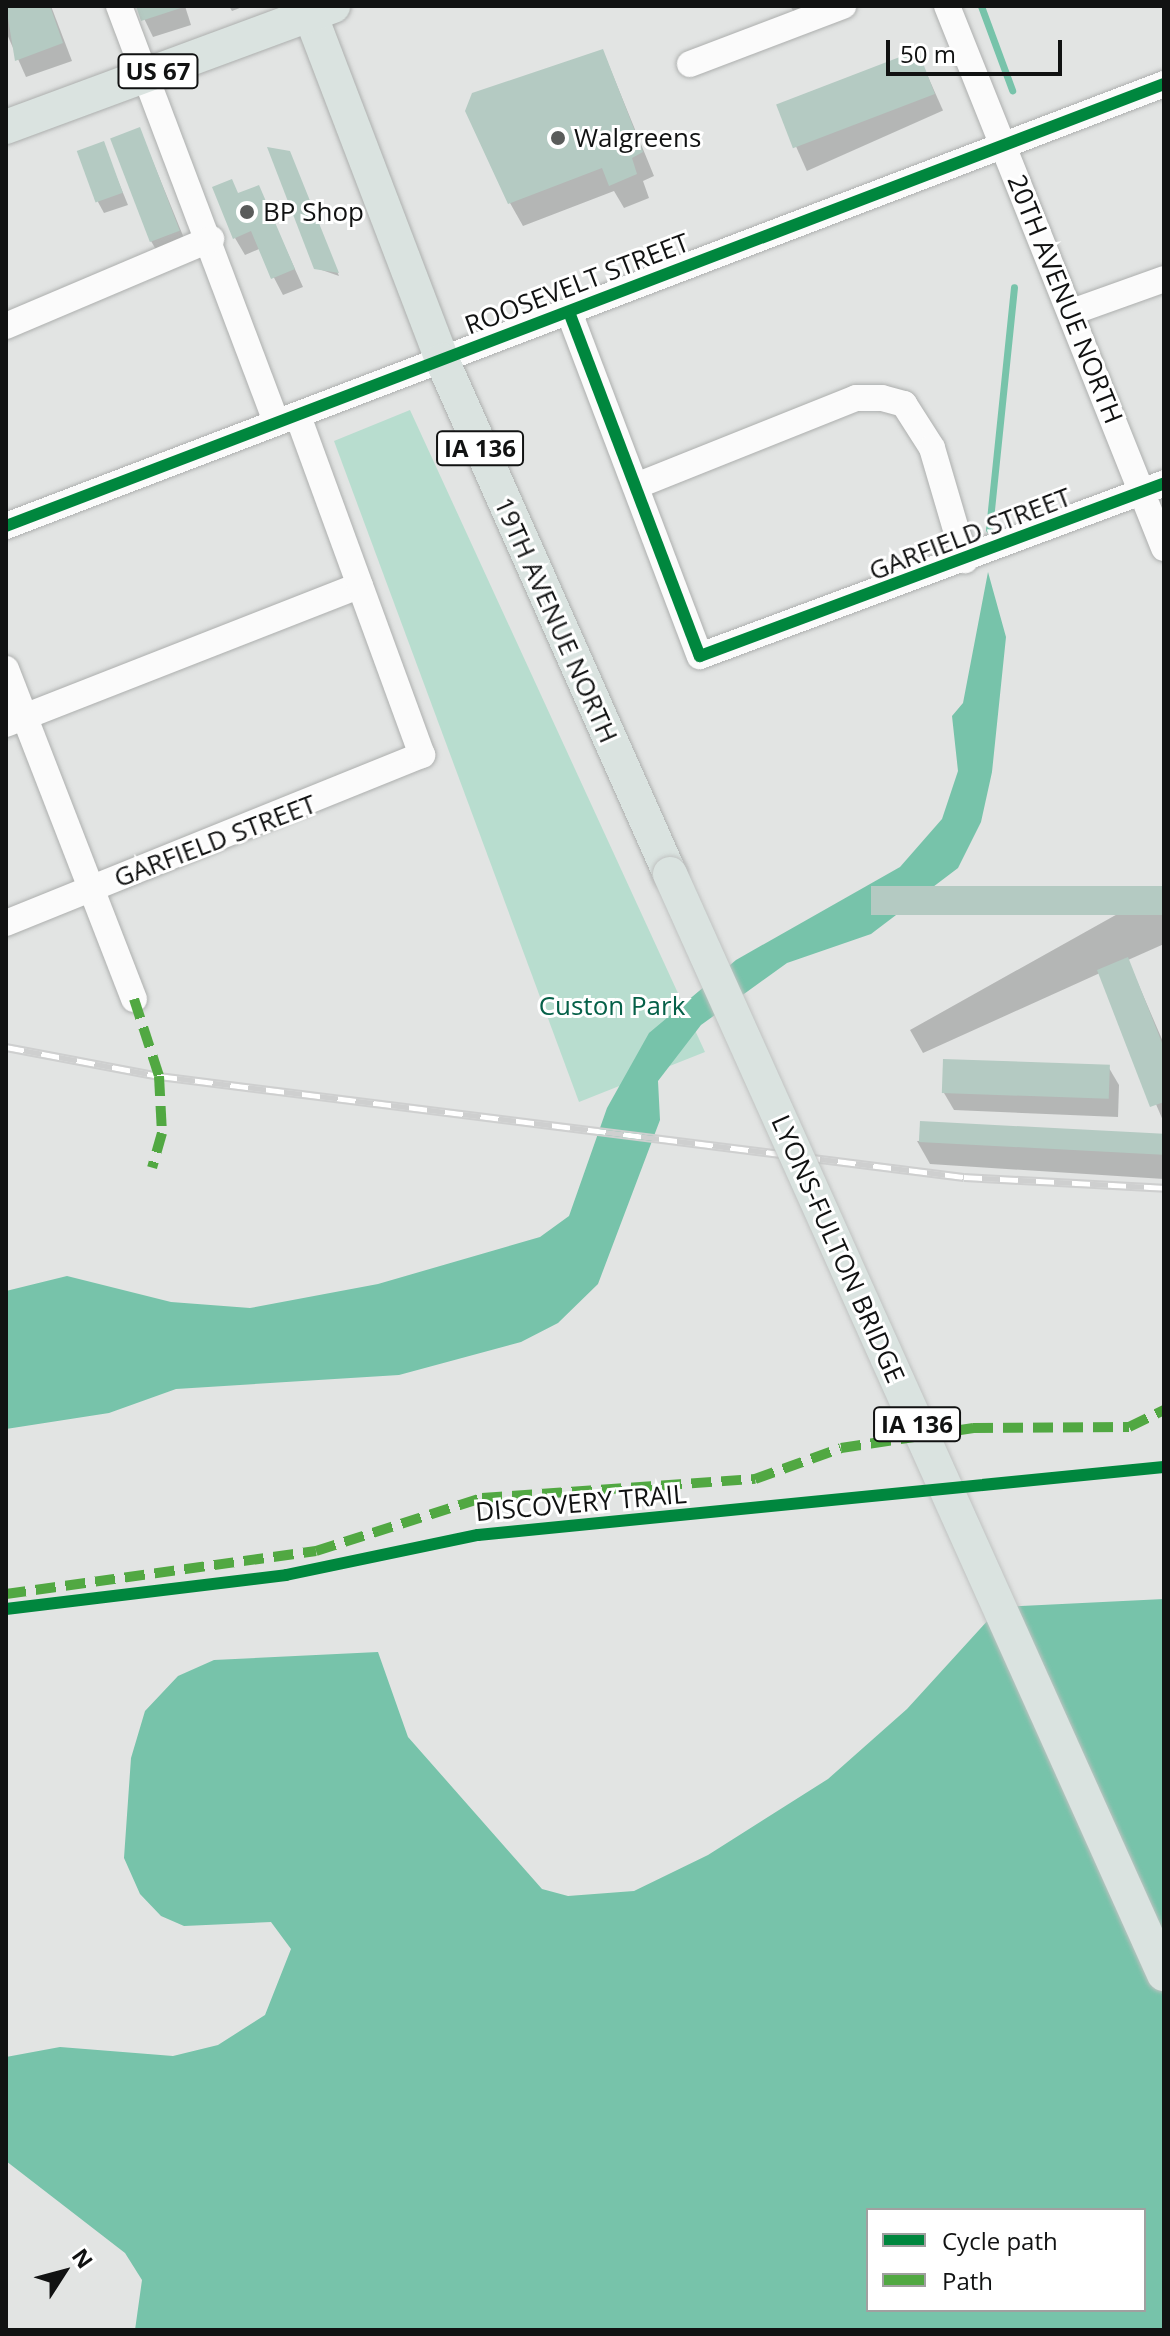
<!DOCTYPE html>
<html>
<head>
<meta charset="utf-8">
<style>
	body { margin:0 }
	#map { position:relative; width:1170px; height:2336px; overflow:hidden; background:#e2e4e3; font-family:"Open Sans",sans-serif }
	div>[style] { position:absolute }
	.green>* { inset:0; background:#b8ddcf }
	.water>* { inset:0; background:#77c3aa }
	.shadow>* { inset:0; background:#0003; transform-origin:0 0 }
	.stream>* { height:7px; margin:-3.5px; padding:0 3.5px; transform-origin:3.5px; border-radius:3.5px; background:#77c3aa }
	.building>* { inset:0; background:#b4cac2; transform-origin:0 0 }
	.roads { filter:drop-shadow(0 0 2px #adafae) drop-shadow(0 0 2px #adafae) }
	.minor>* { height:26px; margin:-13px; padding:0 13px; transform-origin:13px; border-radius:13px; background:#fbfbfb }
	.major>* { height:34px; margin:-17px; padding:0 17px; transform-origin:17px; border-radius:17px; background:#dae3e0 }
	.rail>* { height:9px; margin-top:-4.5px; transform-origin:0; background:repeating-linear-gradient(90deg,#fff 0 18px,#cecfcf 0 36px); box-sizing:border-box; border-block:2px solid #cecfcf }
	.bridges { filter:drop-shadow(0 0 2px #c0c2c1) drop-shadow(0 0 2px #c0c2c1) }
	.major-bridge>* { height:34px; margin:-17px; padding:0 17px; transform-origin:17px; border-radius:17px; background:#dae3e0 }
	.quiet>* { height:10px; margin-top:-5px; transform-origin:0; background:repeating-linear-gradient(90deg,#51a842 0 20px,transparent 0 30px) }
	.cycleway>* { height:12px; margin:-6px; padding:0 6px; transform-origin:6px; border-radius:6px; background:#00873e }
	.dots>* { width:22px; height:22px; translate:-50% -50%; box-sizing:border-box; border:4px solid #fff; border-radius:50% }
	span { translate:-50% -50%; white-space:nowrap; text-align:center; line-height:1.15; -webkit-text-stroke:6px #fff; paint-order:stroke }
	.shield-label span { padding:2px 6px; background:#fff; border:2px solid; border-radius:6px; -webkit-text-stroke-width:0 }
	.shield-label { font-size:24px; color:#111212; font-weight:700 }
	.poi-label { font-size:26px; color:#111212 }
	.left { translate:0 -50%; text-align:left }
	.street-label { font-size:26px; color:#111212 }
	.park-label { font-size:26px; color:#056048 }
	.frame { position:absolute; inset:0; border:8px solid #111212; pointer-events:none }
	.legend { position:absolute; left:866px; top:2208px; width:280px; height:104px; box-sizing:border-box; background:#fff; border:2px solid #a0a0a0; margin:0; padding:10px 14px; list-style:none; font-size:24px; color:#111212 }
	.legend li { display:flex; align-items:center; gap:16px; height:40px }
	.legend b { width:40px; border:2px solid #a0a0a0 }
	.north { position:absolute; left:24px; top:2232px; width:80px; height:80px; -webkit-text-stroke:6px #fff; paint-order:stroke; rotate:54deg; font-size:22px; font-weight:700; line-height:32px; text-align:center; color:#111212 }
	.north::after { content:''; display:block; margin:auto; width:28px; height:36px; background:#111212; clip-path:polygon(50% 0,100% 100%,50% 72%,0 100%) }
	.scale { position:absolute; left:886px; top:40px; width:176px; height:36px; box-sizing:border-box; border:4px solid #111212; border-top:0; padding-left:10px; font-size:24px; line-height:28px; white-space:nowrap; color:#111212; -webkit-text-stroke:6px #fff; paint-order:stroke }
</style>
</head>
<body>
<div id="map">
	<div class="green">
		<i style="clip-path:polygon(410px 410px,705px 1052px,579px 1102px,334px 441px)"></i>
	</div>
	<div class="water">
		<i style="clip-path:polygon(988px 572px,1006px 637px,992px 772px,981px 822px,958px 868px,871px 934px,787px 963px,701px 1025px,658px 1081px,660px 1120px,598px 1284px,558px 1323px,521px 1342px,399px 1375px,176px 1389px,109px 1413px,6px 1429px,6px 1291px,67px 1276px,171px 1302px,250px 1308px,378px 1284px,540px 1237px,569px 1216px,607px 1108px,649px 1033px,736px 960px,900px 867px,942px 819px,958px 771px,952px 716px,963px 703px)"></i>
		<i style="clip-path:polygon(evenodd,1164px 1599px,1164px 2330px,135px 2330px,142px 2280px,125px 2253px,6px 2161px,6px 2057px,60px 2047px,173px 2056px,218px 2045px,265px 2015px,291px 1949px,271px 1922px,184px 1926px,161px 1916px,140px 1894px,124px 1858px,131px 1758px,145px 1711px,178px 1676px,214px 1660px,378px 1652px,408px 1737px,542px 1889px,568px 1896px,634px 1891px,708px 1855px,828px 1779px,907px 1709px,1000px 1607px,1164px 1599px,868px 2210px,1144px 2210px,1144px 2310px,868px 2310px,868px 2210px)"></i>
	</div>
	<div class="shadow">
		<i style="clip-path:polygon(6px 6px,51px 6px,72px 61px,26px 77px,6px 32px)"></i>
		<i style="clip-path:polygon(138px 6px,185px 6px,191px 25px,153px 37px)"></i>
		<i style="clip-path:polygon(229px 6px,245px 6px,232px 11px)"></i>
		<i style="clip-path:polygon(790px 6px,820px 6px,796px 15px)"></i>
		<i style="clip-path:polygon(603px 51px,654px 176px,643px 181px,649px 198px,624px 208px,614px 191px,523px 226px,510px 203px)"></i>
		<i style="left:917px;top:52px;width:64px;height:149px;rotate:66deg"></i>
		<i style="clip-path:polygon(140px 130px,188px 248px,161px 258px,151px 241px)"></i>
		<i style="clip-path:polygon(103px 144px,128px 205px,104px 213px,98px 202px)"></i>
		<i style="clip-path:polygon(292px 158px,339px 276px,316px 268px)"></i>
		<i style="clip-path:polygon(258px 187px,303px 287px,283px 295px,259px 249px,245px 255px,235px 238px,239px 195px)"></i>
		<i style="clip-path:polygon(1164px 888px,1164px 944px,1128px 960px,1164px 1044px,1164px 1123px,1100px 973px,923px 1053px,910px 1030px)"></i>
		<i style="clip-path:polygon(1109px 1068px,1119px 1085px,1118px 1117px,954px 1110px,944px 1093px)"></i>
		<i style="clip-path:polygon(1164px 1135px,1164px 1179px,930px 1164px,917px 1141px)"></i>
	</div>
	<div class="stream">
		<i style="left:981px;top:6px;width:90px;rotate:69.7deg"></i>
		<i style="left:989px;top:529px;width:243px;rotate:-84.1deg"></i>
	</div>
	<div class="building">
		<i style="clip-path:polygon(6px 6px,50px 6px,63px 43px,15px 61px)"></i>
		<i style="clip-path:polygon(136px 6px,184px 6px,184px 7px,141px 21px)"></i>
		<i style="clip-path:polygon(603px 49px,643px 152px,632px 158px,637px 174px,609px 186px,602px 168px,508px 204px,465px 111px,472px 93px)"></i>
		<i style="left:918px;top:50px;width:47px;height:152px;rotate:69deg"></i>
		<i style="left:140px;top:127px;width:111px;height:32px;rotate:69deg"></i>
		<i style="left:104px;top:141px;width:55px;height:29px;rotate:70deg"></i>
		<i style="clip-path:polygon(267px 147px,290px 151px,339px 273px,314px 269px)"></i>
		<i style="clip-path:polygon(232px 179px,238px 193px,259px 185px,295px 269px,271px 279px,251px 231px,233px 239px,212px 187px)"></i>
		<i style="left:1164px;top:886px;width:29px;height:293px;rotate:90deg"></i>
		<i style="clip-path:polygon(1128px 957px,1164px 1048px,1164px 1102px,1150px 1107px,1097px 970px)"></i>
		<i style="left:943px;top:1059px;width:167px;height:34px;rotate:2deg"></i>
		<i style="left:920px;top:1121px;width:244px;height:21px;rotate:3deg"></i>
	</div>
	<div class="roads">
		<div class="minor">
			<i style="left:119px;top:6px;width:445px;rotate:69.3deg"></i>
			<i style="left:947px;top:6px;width:584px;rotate:68.18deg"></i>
			<i style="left:690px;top:64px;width:164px;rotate:-20.8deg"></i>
			<i style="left:569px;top:312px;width:368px;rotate:69.2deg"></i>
			<i style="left:700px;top:656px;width:495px;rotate:-20.4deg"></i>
			<i style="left:1072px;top:312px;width:98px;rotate:-19.7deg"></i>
			<i style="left:6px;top:326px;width:223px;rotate:-23deg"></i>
			<i style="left:636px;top:486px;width:237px;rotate:-21.8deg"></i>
			<i style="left:856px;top:398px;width:26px"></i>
			<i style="left:882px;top:398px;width:23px;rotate:15deg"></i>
			<i style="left:904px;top:404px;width:52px;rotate:57.5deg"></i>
			<i style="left:932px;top:448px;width:117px;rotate:73.6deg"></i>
			<i style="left:6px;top:526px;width:1239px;rotate:-20.89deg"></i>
			<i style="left:6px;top:669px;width:354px;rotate:68.8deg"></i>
			<i style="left:6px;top:724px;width:380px;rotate:-21.4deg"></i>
			<i style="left:6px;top:923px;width:449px;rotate:-22deg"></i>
			<i style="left:422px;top:755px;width:361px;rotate:-110.1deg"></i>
		</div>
		<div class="major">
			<i style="left:307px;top:6px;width:379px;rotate:69.1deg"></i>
			<i style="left:442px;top:360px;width:562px;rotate:66.08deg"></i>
			<i style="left:6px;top:127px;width:349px;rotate:-20.3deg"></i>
		</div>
	</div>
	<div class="rail">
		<i style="left:6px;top:1047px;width:156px;rotate:10.7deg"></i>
		<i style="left:159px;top:1076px;width:811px;rotate:7.15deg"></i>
		<i style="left:964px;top:1177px;width:200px;rotate:3.1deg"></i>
	</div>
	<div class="bridges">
		<div class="major-bridge">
			<i style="left:670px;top:874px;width:1206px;rotate:65.82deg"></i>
		</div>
	</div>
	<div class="quiet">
		<i style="left:134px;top:999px;width:81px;rotate:72deg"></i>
		<i style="left:159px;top:1076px;width:57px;rotate:87deg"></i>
		<i style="left:162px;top:1133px;width:36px;rotate:106deg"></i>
		<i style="left:6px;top:1594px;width:313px;rotate:-7.9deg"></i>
		<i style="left:316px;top:1551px;width:174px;rotate:-17.7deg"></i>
		<i style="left:482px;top:1498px;width:274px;rotate:-4deg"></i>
		<i style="left:755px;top:1479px;width:91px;rotate:-19.8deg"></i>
		<i style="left:841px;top:1448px;width:134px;rotate:-8.6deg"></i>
		<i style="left:973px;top:1428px;width:156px;rotate:-0.4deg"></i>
		<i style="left:1129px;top:1427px;width:39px;rotate:-26deg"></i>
	</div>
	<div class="cycleway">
		<i style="left:569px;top:312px;width:368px;rotate:69.2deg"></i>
		<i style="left:700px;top:656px;width:495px;rotate:-20.4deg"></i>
		<i style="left:6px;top:526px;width:1239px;rotate:-20.89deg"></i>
		<i style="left:6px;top:1609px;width:282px;rotate:-6.9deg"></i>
		<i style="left:286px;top:1575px;width:196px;rotate:-11.8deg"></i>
		<i style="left:478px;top:1535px;width:689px;rotate:-5.66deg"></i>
	</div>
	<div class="dots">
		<i style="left:558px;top:138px;background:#5a5c5b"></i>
		<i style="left:247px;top:212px;background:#5a5c5b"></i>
	</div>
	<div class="shield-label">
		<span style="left:158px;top:71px">US 67</span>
		<span style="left:480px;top:448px">IA 136</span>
		<span style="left:917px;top:1424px">IA 136</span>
	</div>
	<div class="poi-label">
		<span class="left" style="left:574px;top:138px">Walgreens</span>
		<span class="left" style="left:263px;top:212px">BP Shop</span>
	</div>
	<div class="street-label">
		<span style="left:577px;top:284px;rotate:-21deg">ROOSEVELT STREET</span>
		<span style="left:1065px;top:299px;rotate:68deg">20TH AVENUE NORTH</span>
		<span style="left:970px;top:534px;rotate:-21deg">GARFIELD STREET</span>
		<span style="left:556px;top:620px;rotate:66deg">19TH AVENUE NORTH</span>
		<span style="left:215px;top:841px;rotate:-21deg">GARFIELD STREET</span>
		<span style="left:838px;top:1249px;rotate:66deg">LYONS-FULTON BRIDGE</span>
		<span style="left:581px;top:1503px;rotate:-5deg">DISCOVERY TRAIL</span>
	</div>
	<div class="park-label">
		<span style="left:612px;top:1006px">Custon Park</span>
	</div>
	<div class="frame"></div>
	<ul class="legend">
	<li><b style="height:10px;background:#00873e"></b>Cycle path</li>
	<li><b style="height:10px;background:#51a842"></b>Path</li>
	</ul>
	<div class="north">N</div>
	<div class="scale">50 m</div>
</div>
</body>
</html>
